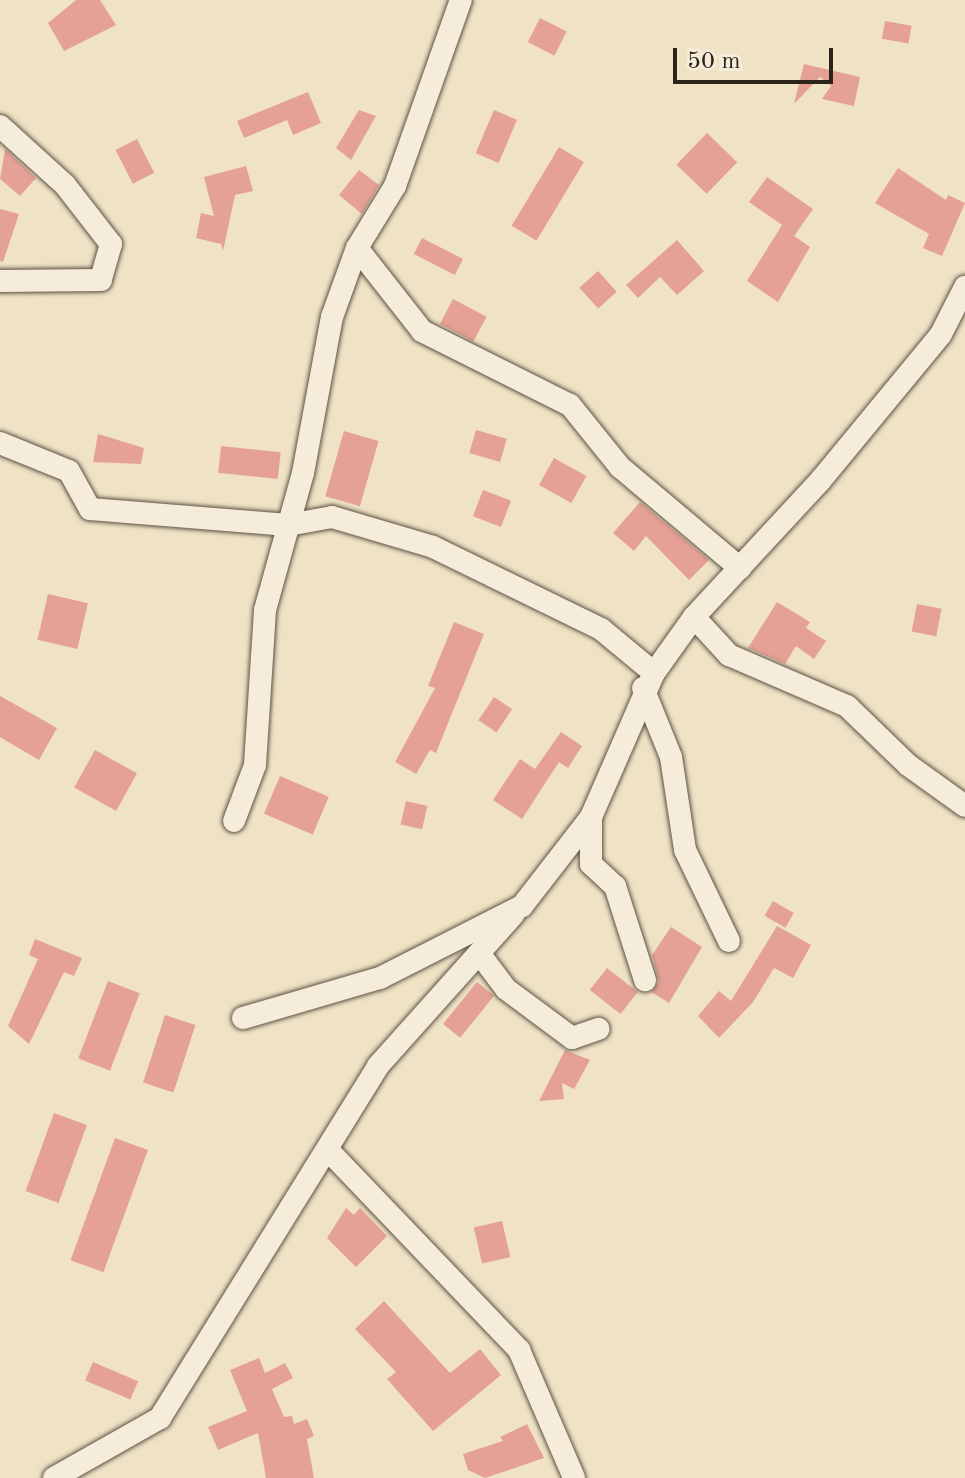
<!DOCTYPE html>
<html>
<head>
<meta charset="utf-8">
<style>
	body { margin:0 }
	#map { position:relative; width:965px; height:1478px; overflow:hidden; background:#efe2c5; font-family:"Old Standard TT",serif }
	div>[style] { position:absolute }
	.building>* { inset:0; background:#e6a196; transform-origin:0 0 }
	.roads { filter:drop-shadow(0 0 2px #5d5345) drop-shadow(0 0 2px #5d5345) }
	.minor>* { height:22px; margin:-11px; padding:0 11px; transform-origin:11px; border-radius:11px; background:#f5ecd9 }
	span { translate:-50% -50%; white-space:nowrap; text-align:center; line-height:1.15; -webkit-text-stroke:6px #f5ecd9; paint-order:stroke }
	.scale { position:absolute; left:673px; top:48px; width:160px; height:36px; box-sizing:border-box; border:4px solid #2c231a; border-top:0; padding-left:10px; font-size:24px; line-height:28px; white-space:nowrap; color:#2c231a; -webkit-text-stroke:6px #f5ecd9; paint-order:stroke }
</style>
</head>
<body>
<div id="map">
	<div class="building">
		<i style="clip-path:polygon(76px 0,100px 0,116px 25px,64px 51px,48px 23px)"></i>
		<i style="left:540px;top:18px;width:30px;height:27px;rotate:27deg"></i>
		<i style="left:885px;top:21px;width:27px;height:18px;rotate:10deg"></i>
		<i style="clip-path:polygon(804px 64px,860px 77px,854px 106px,822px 99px,831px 86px,820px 77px,794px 104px)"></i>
		<i style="clip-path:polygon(308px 92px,321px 123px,293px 135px,287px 120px,244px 138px,237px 121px)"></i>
		<i style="clip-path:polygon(359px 110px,376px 116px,351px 160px,336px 148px)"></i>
		<i style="left:494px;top:110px;width:25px;height:47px;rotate:23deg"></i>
		<i style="left:707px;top:133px;width:42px;height:44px;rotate:44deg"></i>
		<i style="left:137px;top:139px;width:38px;height:24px;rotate:63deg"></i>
		<i style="left:559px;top:147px;width:29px;height:92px;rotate:31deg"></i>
		<i style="clip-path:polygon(5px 149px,36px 178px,20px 196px,0 179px)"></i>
		<i style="clip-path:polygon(246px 166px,253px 191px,235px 195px,223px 251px,221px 244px,196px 238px,201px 213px,214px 216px,204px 177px)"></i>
		<i style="clip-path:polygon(898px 168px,946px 200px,948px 195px,965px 203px,942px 256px,923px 248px,929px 234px,875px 203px)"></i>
		<i style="clip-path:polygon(359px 170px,379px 185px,362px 214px,339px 195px)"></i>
		<i style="clip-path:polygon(767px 177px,813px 209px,794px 236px,810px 247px,778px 302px,747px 281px,782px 225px,749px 202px)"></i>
		<i style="clip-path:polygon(0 209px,19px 214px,3px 262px,0 261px)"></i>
		<i style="left:422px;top:238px;width:46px;height:18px;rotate:27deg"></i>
		<i style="clip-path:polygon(677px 240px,704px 271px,677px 295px,660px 277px,638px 298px,626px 285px)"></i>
		<i style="left:598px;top:271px;width:28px;height:25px;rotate:48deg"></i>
		<i style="left:453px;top:299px;width:38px;height:28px;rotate:28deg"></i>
		<i style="left:476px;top:430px;width:32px;height:24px;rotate:16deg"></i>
		<i style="left:344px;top:431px;width:36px;height:68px;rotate:16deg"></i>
		<i style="clip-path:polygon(98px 434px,144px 448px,141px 464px,93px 462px)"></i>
		<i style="left:221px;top:446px;width:60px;height:27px;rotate:6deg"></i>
		<i style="left:554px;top:458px;width:37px;height:31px;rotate:29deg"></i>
		<i style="left:483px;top:490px;width:30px;height:28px;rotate:21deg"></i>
		<i style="clip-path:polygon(640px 502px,709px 560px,689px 580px,646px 536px,634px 551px,613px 533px)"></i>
		<i style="left:48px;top:594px;width:41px;height:47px;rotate:13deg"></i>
		<i style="clip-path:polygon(777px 602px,810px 622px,806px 628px,826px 641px,814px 659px,796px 646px,785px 664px,748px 648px)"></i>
		<i style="left:917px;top:604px;width:25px;height:28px;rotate:11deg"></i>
		<i style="clip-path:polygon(454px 622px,484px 634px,436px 753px,430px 750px,416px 774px,395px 762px,435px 688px,428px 686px)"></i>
		<i style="clip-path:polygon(0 696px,57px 728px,39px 760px,0 737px)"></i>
		<i style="left:494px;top:697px;width:22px;height:28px;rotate:34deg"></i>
		<i style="clip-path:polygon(561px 732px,582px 746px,568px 768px,559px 762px,522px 819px,493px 800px,520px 759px,535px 769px)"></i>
		<i style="left:95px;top:750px;width:48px;height:43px;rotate:29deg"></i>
		<i style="left:280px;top:776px;width:53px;height:41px;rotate:23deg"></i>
		<i style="left:406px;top:801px;width:22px;height:24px;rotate:13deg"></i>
		<i style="left:773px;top:901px;width:24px;height:17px;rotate:30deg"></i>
		<i style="clip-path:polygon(777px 926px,811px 945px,793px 978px,774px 968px,753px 1002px,719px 1038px,698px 1016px,719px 991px,731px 1001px)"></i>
		<i style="clip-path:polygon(671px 927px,702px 947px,669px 1003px,651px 992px,659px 982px,652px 955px)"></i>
		<i style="clip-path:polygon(35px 939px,82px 958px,74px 976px,64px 972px,29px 1044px,8px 1026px,38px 959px,29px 955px)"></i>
		<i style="left:607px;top:968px;width:39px;height:28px;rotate:38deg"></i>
		<i style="left:108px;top:981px;width:34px;height:83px;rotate:21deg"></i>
		<i style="left:477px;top:982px;width:22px;height:54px;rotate:39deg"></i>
		<i style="left:165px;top:1015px;width:32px;height:71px;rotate:18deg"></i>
		<i style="clip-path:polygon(565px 1050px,590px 1060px,574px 1089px,562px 1083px,564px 1099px,539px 1101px)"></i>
		<i style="left:54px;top:1113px;width:35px;height:83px;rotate:20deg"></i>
		<i style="left:115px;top:1138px;width:35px;height:130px;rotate:20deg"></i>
		<i style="clip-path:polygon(346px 1208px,354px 1215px,360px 1208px,387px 1236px,356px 1267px,327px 1238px)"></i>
		<i style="left:502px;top:1221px;width:37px;height:29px;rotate:77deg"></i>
		<i style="clip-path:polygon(384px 1301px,450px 1373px,480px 1349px,501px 1375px,433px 1431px,387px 1379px,396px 1372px,355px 1329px)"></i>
		<i style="clip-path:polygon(259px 1358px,265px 1373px,285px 1363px,293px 1378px,272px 1389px,284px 1417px,292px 1416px,294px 1424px,307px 1419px,314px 1436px,307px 1439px,314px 1478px,266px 1478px,258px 1433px,218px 1450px,208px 1427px,247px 1411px,230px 1370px)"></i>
		<i style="left:93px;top:1362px;width:49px;height:20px;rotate:23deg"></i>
		<i style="clip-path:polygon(527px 1424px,544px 1458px,485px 1478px,468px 1470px,463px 1454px,503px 1441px,500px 1437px)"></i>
	</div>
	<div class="roads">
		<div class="minor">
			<i style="left:0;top:126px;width:88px;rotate:42.2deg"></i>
			<i style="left:65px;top:185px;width:75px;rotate:52.1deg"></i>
			<i style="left:111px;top:244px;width:37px;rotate:106deg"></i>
			<i style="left:101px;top:280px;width:101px;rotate:179.4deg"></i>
			<i style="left:357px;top:248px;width:105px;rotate:51.9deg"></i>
			<i style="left:422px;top:331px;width:165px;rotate:26.6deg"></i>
			<i style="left:570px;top:405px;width:80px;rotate:51.1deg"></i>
			<i style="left:620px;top:467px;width:157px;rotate:40.1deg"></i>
			<i style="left:0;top:443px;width:74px;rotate:22.1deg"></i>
			<i style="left:69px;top:471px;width:43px;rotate:61.1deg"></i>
			<i style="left:90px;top:509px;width:199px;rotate:4.6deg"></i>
			<i style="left:288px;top:525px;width:45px;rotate:-10.3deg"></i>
			<i style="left:332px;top:517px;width:105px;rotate:16.5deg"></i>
			<i style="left:433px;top:547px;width:187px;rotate:26deg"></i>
			<i style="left:601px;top:629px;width:69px;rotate:39.7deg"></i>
			<i style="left:694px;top:617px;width:52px;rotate:47.4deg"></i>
			<i style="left:729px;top:655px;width:129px;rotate:23.4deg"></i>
			<i style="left:847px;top:706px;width:85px;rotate:44deg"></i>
			<i style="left:908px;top:765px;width:70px;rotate:35.7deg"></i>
			<i style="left:643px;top:688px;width:74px;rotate:67.9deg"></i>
			<i style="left:671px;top:757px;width:94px;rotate:81.4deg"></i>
			<i style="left:685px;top:850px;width:101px;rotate:64.2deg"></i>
			<i style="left:591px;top:817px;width:47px;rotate:90deg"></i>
			<i style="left:591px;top:864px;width:33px;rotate:43deg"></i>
			<i style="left:615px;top:886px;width:99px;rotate:72.3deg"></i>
			<i style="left:234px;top:821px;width:60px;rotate:-69.4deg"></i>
			<i style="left:255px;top:765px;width:155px;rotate:-86.3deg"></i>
			<i style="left:265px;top:610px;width:142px;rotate:-74.5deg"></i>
			<i style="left:303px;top:473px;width:159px;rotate:-79.5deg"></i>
			<i style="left:332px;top:317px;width:73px;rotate:-70.1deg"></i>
			<i style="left:357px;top:248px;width:73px;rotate:-58.5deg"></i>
			<i style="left:395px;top:186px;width:197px;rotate:-70.5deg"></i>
			<i style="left:479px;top:953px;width:45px;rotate:53.1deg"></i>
			<i style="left:506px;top:989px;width:82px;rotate:36.6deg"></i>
			<i style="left:572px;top:1038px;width:28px;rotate:-19deg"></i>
			<i style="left:243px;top:1018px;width:143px;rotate:-16.3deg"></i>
			<i style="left:380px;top:978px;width:159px;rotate:-26.9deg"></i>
			<i style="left:522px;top:906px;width:113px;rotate:-52.2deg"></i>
			<i style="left:591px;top:817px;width:157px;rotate:-66.4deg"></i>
			<i style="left:654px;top:673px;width:69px;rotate:-54.5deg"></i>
			<i style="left:694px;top:617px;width:185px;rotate:-47.2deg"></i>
			<i style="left:820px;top:481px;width:190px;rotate:-50.5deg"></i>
			<i style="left:941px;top:334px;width:53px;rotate:-62.9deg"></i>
			<i style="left:328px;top:1150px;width:277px;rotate:46.3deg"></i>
			<i style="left:519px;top:1350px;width:139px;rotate:66.7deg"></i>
			<i style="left:54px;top:1478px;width:122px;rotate:-29.5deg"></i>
			<i style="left:160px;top:1418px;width:414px;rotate:-58.2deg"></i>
			<i style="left:378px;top:1066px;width:203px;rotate:-48.2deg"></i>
		</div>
	</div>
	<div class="scale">50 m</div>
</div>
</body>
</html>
